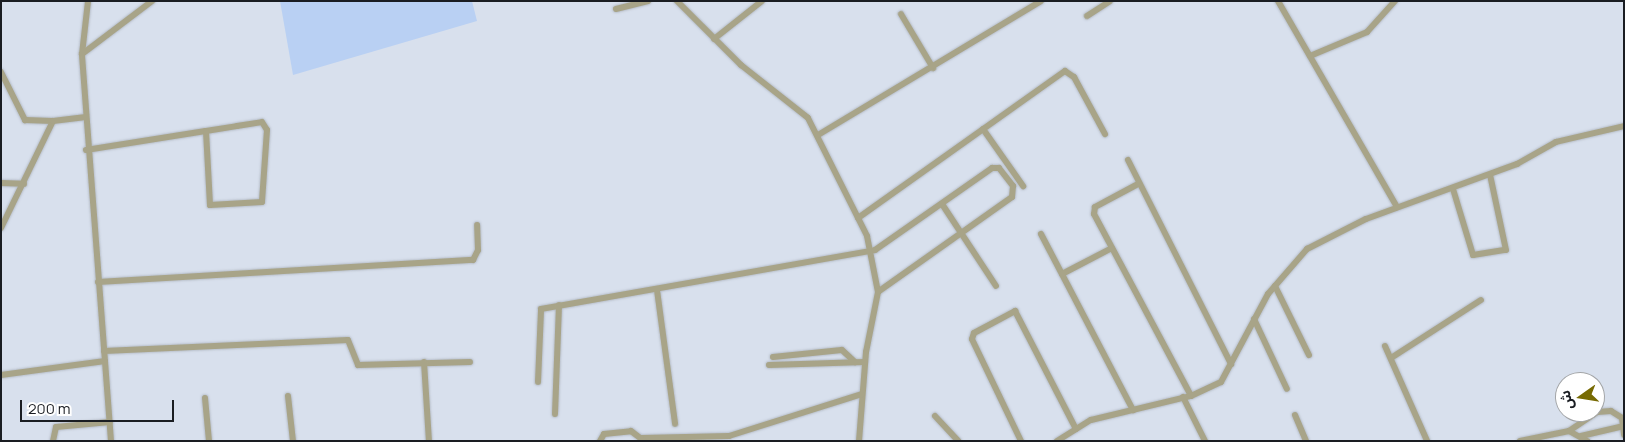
<!DOCTYPE html>
<html>
<head>
<meta charset="utf-8">
<style>
	body { margin:0 }
	#map { position:relative; width:1625px; height:442px; overflow:hidden; background:#d8e0ed; font-family:Manrope,"Noto Sans Arabic",sans-serif }
	div>[style] { position:absolute }
	.green>* { inset:0; background:#b9d0f3 }
	.roads { filter:drop-shadow(0 0 1px #b6bdc8) drop-shadow(0 0 1px #b6bdc8) }
	.street>* { height:6px; margin:-3px; padding:0 3px; transform-origin:3px; border-radius:3px; background:#a8a488 }
	span { translate:-50% -50%; white-space:nowrap; text-align:center; line-height:1.15; -webkit-text-stroke:5px #fff; paint-order:stroke }
	.frame { position:absolute; inset:0; border:2px solid #1a1d22; pointer-events:none }
	.north { position:absolute; left:1555px; top:372px; width:50px; height:50px; box-sizing:border-box; background:#fff; border:1px solid #a3a5a7; border-radius:50%; rotate:257deg; font-size:14px; font-weight:700; line-height:20px; text-align:center; color:#1a1d22 }
	.north::after { content:''; display:block; margin:auto; width:18px; height:22px; background:#776a02; clip-path:polygon(50% 0,100% 100%,50% 72%,0 100%) }
	.scale { position:absolute; left:20px; top:400px; width:154px; height:22px; box-sizing:border-box; border:2px solid #1a1d22; border-top:0; padding-left:6px; font-size:15px; line-height:18px; white-space:nowrap; color:#1a1d22; -webkit-text-stroke:4px #fff; paint-order:stroke }
</style>
</head>
<body>
<div id="map">
	<div class="green">
		<i style="clip-path:polygon(280px 1px,472px 1px,477px 21px,293px 75px)"></i>
	</div>
	<div class="roads">
		<div class="street">
			<i style="left:677px;top:1px;width:91px;rotate:45deg"></i>
			<i style="left:741px;top:65px;width:85px;rotate:38.3deg"></i>
			<i style="left:808px;top:118px;width:132px;rotate:63.4deg"></i>
			<i style="left:867px;top:236px;width:57px;rotate:78.9deg"></i>
			<i style="left:878px;top:292px;width:61px;rotate:101.3deg"></i>
			<i style="left:866px;top:352px;width:89px;rotate:94.5deg"></i>
			<i style="left:1278px;top:1px;width:238px;rotate:60deg"></i>
			<i style="left:616px;top:9px;width:33px;rotate:-14deg"></i>
			<i style="left:901px;top:14px;width:63px;rotate:59.3deg"></i>
			<i style="left:1087px;top:16px;width:27px;rotate:-33deg"></i>
			<i style="left:714px;top:39px;width:61px;rotate:-38.4deg"></i>
			<i style="left:82px;top:54px;width:53px;rotate:-83.5deg"></i>
			<i style="left:1310px;top:56px;width:62px;rotate:-22.8deg"></i>
			<i style="left:1367px;top:32px;width:42px;rotate:-47.9deg"></i>
			<i style="left:1px;top:72px;width:54px;rotate:63.4deg"></i>
			<i style="left:25px;top:120px;width:28px;rotate:2deg"></i>
			<i style="left:983px;top:129px;width:70px;rotate:54.9deg"></i>
			<i style="left:818px;top:135px;width:260px;rotate:-31deg"></i>
			<i style="left:86px;top:150px;width:121px;rotate:-9deg"></i>
			<i style="left:206px;top:131px;width:31px;rotate:-9deg"></i>
			<i style="left:237px;top:126px;width:25px;rotate:-9deg"></i>
			<i style="left:262px;top:122px;width:9px;rotate:58deg"></i>
			<i style="left:267px;top:130px;width:72px;rotate:94deg"></i>
			<i style="left:262px;top:202px;width:52px;rotate:176.7deg"></i>
			<i style="left:210px;top:205px;width:74px;rotate:-93.1deg"></i>
			<i style="left:1128px;top:160px;width:229px;rotate:63.2deg"></i>
			<i style="left:1px;top:183px;width:23px;rotate:2deg"></i>
			<i style="left:1138px;top:184px;width:49px;rotate:151.9deg"></i>
			<i style="left:1095px;top:207px;width:7px;rotate:98deg"></i>
			<i style="left:1094px;top:214px;width:206px;rotate:61.9deg"></i>
			<i style="left:1453px;top:189px;width:69px;rotate:73.1deg"></i>
			<i style="left:1473px;top:255px;width:33px;rotate:-9deg"></i>
			<i style="left:1506px;top:250px;width:77px;rotate:-102deg"></i>
			<i style="left:942px;top:204px;width:98px;rotate:56.6deg"></i>
			<i style="left:858px;top:218px;width:254px;rotate:-35.4deg"></i>
			<i style="left:1065px;top:71px;width:11px;rotate:34deg"></i>
			<i style="left:1074px;top:77px;width:65px;rotate:61.5deg"></i>
			<i style="left:1px;top:228px;width:119px;rotate:-64.1deg"></i>
			<i style="left:53px;top:121px;width:31px;rotate:-7deg"></i>
			<i style="left:1041px;top:234px;width:199px;rotate:62.4deg"></i>
			<i style="left:1062px;top:274px;width:56px;rotate:-27.5deg"></i>
			<i style="left:98px;top:282px;width:376px;rotate:-3.4deg"></i>
			<i style="left:473px;top:260px;width:11px;rotate:-63deg"></i>
			<i style="left:478px;top:250px;width:25px;rotate:-92deg"></i>
			<i style="left:1275px;top:286px;width:77px;rotate:63.8deg"></i>
			<i style="left:657px;top:290px;width:135px;rotate:82.3deg"></i>
			<i style="left:1254px;top:319px;width:77px;rotate:64.8deg"></i>
			<i style="left:1385px;top:346px;width:104px;rotate:66.1deg"></i>
			<i style="left:104px;top:351px;width:244px;rotate:-2.6deg"></i>
			<i style="left:348px;top:340px;width:27px;rotate:68deg"></i>
			<i style="left:358px;top:365px;width:112px;rotate:-1.5deg"></i>
			<i style="left:773px;top:357px;width:69px;rotate:-5.8deg"></i>
			<i style="left:842px;top:350px;width:18px;rotate:43deg"></i>
			<i style="left:1391px;top:358px;width:107px;rotate:-32.8deg"></i>
			<i style="left:424px;top:362px;width:79px;rotate:86.4deg"></i>
			<i style="left:769px;top:365px;width:96px;rotate:-1.8deg"></i>
			<i style="left:1px;top:375px;width:105px;rotate:-7.7deg"></i>
			<i style="left:538px;top:382px;width:73px;rotate:-87.6deg"></i>
			<i style="left:541px;top:309px;width:339px;rotate:-10deg"></i>
			<i style="left:875px;top:250px;width:143px;rotate:-35deg"></i>
			<i style="left:992px;top:168px;width:7px"></i>
			<i style="left:999px;top:168px;width:23px;rotate:52deg"></i>
			<i style="left:1013px;top:186px;width:11px;rotate:95deg"></i>
			<i style="left:1012px;top:197px;width:164px;rotate:144.7deg"></i>
			<i style="left:288px;top:396px;width:45px;rotate:83.7deg"></i>
			<i style="left:1183px;top:397px;width:49px;rotate:63.4deg"></i>
			<i style="left:205px;top:398px;width:43px;rotate:84.7deg"></i>
			<i style="left:555px;top:414px;width:109px;rotate:-87.9deg"></i>
			<i style="left:1295px;top:415px;width:28px;rotate:67deg"></i>
			<i style="left:935px;top:416px;width:34px;rotate:47deg"></i>
			<i style="left:1569px;top:431px;width:21px;rotate:29deg"></i>
			<i style="left:1581px;top:436px;width:44px;rotate:-13.1deg"></i>
			<i style="left:642px;top:438px;width:87px;rotate:-1.3deg"></i>
			<i style="left:729px;top:436px;width:139px;rotate:-17.5deg"></i>
			<i style="left:53px;top:441px;width:14px;rotate:-78deg"></i>
			<i style="left:56px;top:427px;width:54px;rotate:-5.3deg"></i>
			<i style="left:111px;top:441px;width:388px;rotate:-94.3deg"></i>
			<i style="left:82px;top:54px;width:88px;rotate:-37.1deg"></i>
			<i style="left:600px;top:441px;width:8px;rotate:-60deg"></i>
			<i style="left:604px;top:434px;width:27px;rotate:-6deg"></i>
			<i style="left:631px;top:431px;width:15px;rotate:37deg"></i>
			<i style="left:1021px;top:441px;width:113px;rotate:-115.7deg"></i>
			<i style="left:972px;top:339px;width:6px;rotate:-72deg"></i>
			<i style="left:974px;top:333px;width:47px;rotate:-28.2deg"></i>
			<i style="left:1015px;top:311px;width:133px;rotate:62.7deg"></i>
			<i style="left:1057px;top:441px;width:40px;rotate:-32deg"></i>
			<i style="left:1091px;top:420px;width:103px;rotate:-13.5deg"></i>
			<i style="left:1191px;top:396px;width:33px;rotate:-25deg"></i>
			<i style="left:1221px;top:382px;width:100px;rotate:-61.9deg"></i>
			<i style="left:1268px;top:294px;width:60px;rotate:-49.1deg"></i>
			<i style="left:1307px;top:249px;width:66px;rotate:-27deg"></i>
			<i style="left:1366px;top:219px;width:161px;rotate:-20deg"></i>
			<i style="left:1517px;top:164px;width:45px;rotate:-29.4deg"></i>
			<i style="left:1556px;top:142px;width:70px;rotate:-13.2deg"></i>
			<i style="left:1520px;top:441px;width:50px;rotate:-11.5deg"></i>
			<i style="left:1569px;top:431px;width:34px;rotate:-34deg"></i>
			<i style="left:1597px;top:412px;width:14px;rotate:-4deg"></i>
			<i style="left:1611px;top:411px;width:13px;rotate:32deg"></i>
			<i style="left:1622px;top:418px;width:17px;rotate:83deg"></i>
		</div>
	</div>
	<div class="frame"></div>
	<div class="north">ش</div>
	<div class="scale">200 m</div>
</div>
</body>
</html>
